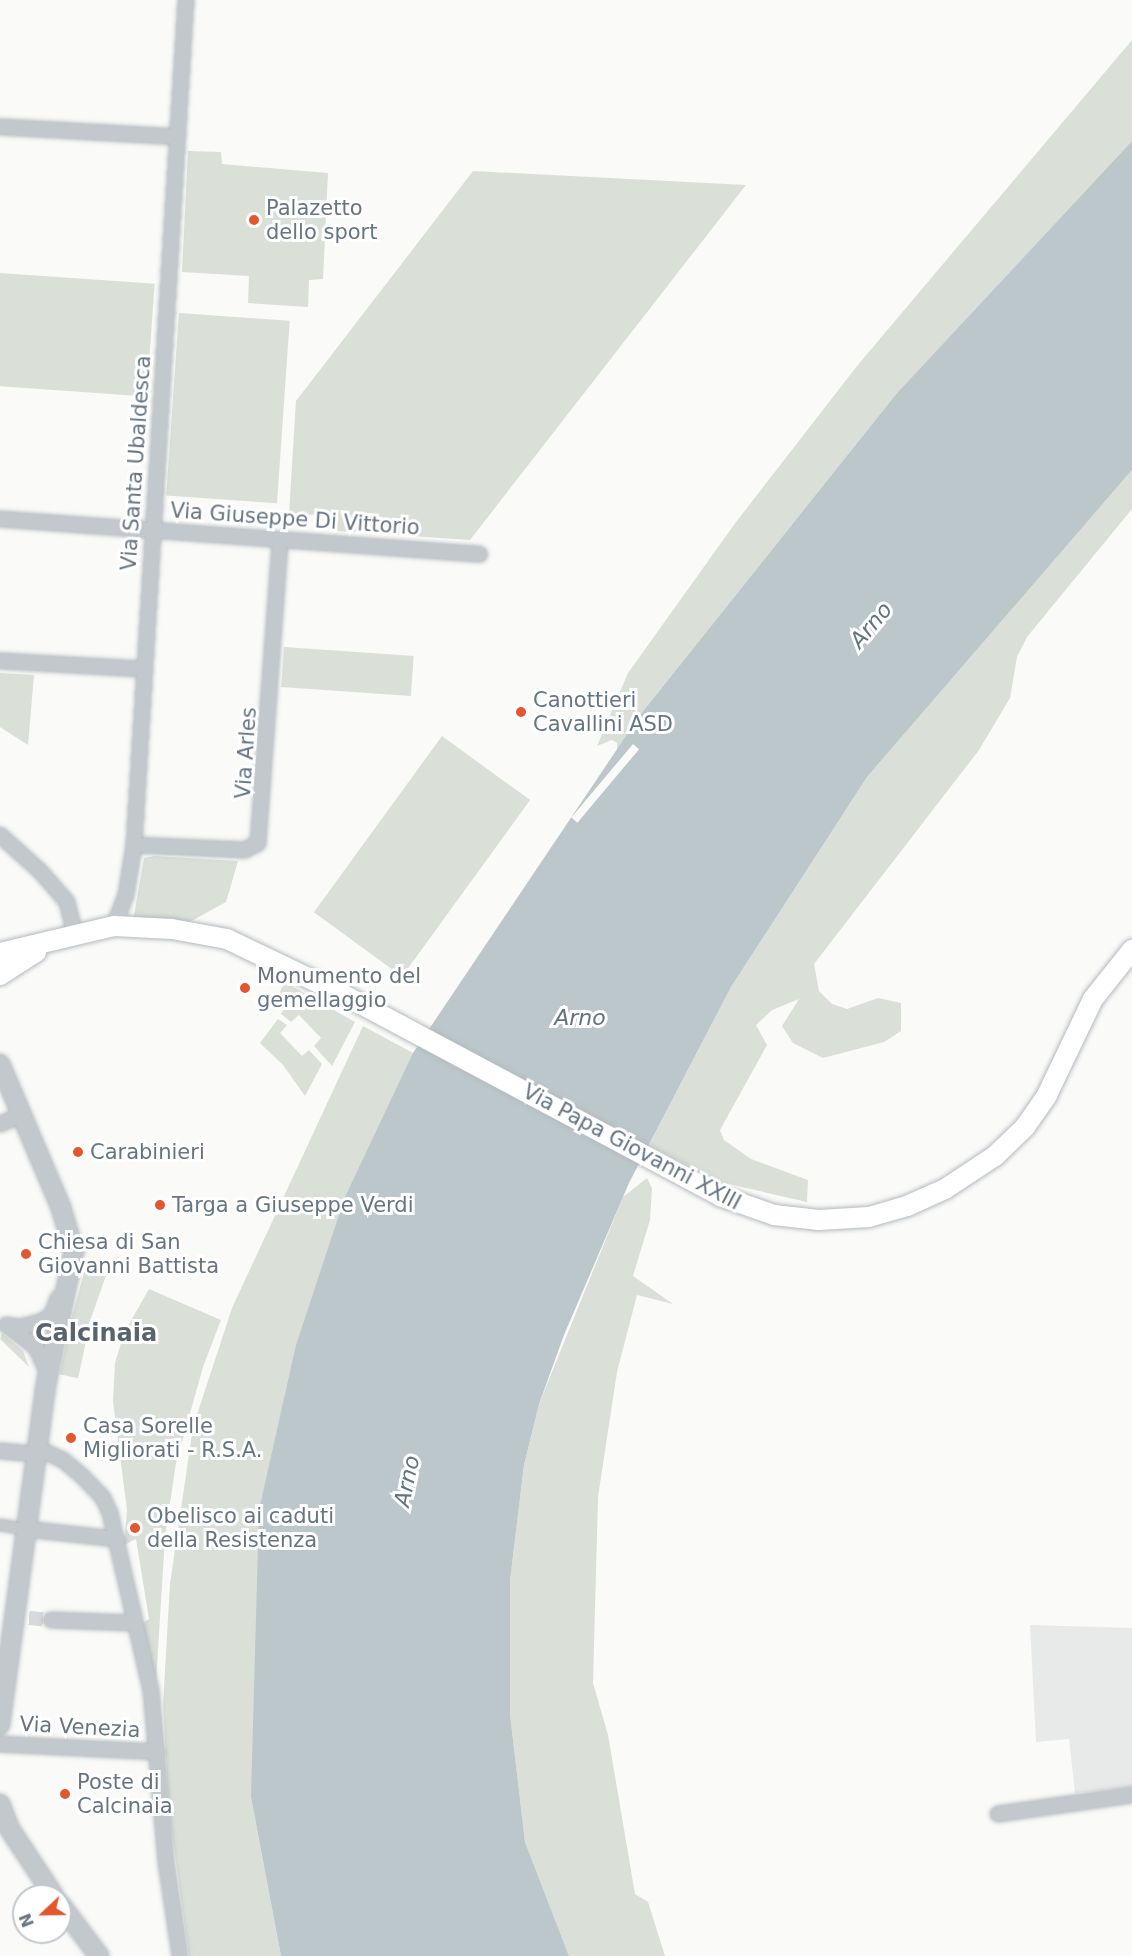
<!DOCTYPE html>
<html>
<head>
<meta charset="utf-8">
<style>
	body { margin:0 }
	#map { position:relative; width:1132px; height:1956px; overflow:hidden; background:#fafaf8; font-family:"DejaVu Sans",sans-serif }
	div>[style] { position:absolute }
	.built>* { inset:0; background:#e8e9e9 }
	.green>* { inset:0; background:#dadfd7; transform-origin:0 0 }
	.water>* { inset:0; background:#bbc7cb }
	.pier>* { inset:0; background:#fafaf8; transform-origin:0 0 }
	.minor-tunnel>* { height:14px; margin-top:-7px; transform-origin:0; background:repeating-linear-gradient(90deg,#d5d9db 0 14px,transparent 0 21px) }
	.roads { filter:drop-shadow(0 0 2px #b3babf) drop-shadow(0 0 2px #b3babf) }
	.pedestrian>* { height:10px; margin:-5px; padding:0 5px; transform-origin:5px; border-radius:5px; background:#c3c8cc }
	.minor>* { height:14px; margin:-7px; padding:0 7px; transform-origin:7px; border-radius:7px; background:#c3c8cc }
	.tertiary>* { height:18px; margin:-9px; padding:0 9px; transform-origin:9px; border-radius:9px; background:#c3c8cc }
	.secondary>* { height:20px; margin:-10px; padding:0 10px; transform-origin:10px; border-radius:10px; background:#fff }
	.dots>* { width:16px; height:16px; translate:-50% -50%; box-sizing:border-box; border:3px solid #fff; border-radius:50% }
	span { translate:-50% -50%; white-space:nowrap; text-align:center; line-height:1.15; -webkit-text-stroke:6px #fff; paint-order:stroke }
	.poi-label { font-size:21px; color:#657683 }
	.left { translate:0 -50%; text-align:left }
	.street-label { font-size:21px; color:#657683 }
	.water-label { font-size:22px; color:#60757c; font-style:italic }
	.quarter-label { font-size:24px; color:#57646e; font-weight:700 }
	.north { position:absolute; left:12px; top:1884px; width:60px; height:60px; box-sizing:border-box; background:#fff; border:2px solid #c1c8cd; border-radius:50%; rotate:248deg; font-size:16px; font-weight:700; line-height:24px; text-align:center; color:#657683 }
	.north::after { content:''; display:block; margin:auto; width:21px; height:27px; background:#e4572e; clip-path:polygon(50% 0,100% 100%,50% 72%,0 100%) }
</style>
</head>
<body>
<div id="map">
	<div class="built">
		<i style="clip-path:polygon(1030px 1625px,1132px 1628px,1132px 1787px,1075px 1793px,1069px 1739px,1036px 1742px)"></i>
	</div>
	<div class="green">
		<i style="clip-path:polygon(1132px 40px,1132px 141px,897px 393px,640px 715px,617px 751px,617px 743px,612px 740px,597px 746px,628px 673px,736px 522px,857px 366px)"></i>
		<i style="clip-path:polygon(188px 151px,221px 152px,222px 164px,328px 173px,323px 279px,309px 280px,308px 307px,248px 303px,249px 276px,182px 272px)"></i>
		<i style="clip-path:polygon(473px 171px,746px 185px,470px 540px,337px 531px,331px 515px,289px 514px,296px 401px)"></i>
		<i style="left:0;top:273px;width:155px;height:113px;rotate:4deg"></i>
		<i style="left:179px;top:313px;width:111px;height:183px;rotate:4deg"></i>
		<i style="clip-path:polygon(1132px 470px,1132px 509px,1027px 637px,1017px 657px,1010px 698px,979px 750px,814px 964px,819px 991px,832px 1004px,847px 1009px,878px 998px,901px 1003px,901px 1031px,884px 1042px,823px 1058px,793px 1043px,782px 1026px,799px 999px,772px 1010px,756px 1025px,767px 1045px,720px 1130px,724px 1140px,751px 1159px,808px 1180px,807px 1202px,720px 1182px,649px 1145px,731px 987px,867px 777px)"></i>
		<i style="left:284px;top:647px;width:130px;height:40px;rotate:4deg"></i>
		<i style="clip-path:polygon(0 673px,34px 675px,28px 745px,0 727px)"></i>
		<i style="left:442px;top:736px;width:109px;height:218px;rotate:36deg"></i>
		<i style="clip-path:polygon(154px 856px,238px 861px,226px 902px,186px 924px,133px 921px,144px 858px)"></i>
		<i style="clip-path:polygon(285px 982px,355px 1022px,332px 1066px,314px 1046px,321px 1038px,299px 1015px,291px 1022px,281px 1014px,286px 1005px,276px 999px)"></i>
		<i style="clip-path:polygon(278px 1019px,287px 1025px,280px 1033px,302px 1056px,309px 1050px,322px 1064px,305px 1096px,283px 1065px,260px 1043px)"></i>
		<i style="clip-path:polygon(363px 1026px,413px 1053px,251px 1797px,281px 1956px,189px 1956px,169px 1812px,163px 1705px,170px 1584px,193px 1427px,232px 1308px)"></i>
		<i style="clip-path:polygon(647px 1178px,652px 1188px,650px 1220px,633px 1276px,673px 1304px,637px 1295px,617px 1372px,598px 1497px,593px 1683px,608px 1735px,635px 1894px,648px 1902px,665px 1956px,569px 1956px,525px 1842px,510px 1714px,510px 1581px,524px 1465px,539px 1404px,623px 1197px)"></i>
		<i style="clip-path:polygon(86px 1266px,107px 1273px,86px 1332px,69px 1327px)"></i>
		<i style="clip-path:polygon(149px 1289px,221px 1320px,203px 1367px,176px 1463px,165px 1537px,156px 1682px,141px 1624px,149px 1619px,136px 1539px,124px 1545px,127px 1510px,113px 1402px,115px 1363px,124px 1333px)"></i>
		<i style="clip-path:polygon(2px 1333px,23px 1351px,29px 1367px,0 1339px)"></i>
		<i style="left:67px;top:1339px;width:19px;height:36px;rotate:12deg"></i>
	</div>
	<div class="water">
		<i style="clip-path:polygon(1132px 141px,1132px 470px,867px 777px,731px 987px,629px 1183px,564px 1335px,539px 1404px,524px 1465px,510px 1581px,510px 1714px,525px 1842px,569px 1956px,281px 1956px,251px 1797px,259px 1510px,296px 1345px,345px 1197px,413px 1053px,640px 715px,897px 393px)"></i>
	</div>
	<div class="pier">
		<i style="left:633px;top:744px;width:8px;height:96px;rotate:40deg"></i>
	</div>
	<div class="minor-tunnel">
		<i style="left:29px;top:1618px;width:22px;rotate:5deg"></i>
	</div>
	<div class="roads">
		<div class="pedestrian">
			<i style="left:0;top:1525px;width:26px;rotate:9deg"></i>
		</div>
		<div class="minor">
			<i style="left:0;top:127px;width:178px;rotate:3.2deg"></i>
			<i style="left:0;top:519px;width:481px;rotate:4.2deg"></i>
			<i style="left:0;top:661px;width:144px;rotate:3.2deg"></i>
			<i style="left:0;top:835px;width:54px;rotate:42deg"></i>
			<i style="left:40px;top:871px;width:41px;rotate:48.9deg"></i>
			<i style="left:67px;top:902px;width:34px;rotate:76deg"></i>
			<i style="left:134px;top:845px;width:111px;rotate:2.6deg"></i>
			<i style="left:245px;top:850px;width:15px;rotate:-28deg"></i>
			<i style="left:258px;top:843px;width:304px;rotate:-85.8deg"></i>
			<i style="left:114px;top:926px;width:33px;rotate:-69deg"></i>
			<i style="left:126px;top:895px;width:51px;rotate:-80.9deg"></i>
			<i style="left:134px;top:845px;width:847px;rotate:-86.48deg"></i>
			<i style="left:0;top:1124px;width:24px;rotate:-22deg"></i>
			<i style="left:6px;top:1325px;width:15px;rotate:8deg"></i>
			<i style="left:21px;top:1327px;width:23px;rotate:-15deg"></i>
			<i style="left:43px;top:1321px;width:11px;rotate:-38deg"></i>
			<i style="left:52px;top:1314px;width:17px;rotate:-69deg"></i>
			<i style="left:9px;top:1327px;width:34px;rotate:37deg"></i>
			<i style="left:36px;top:1347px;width:30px;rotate:66deg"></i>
			<i style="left:37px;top:1448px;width:29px;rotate:25deg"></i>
			<i style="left:63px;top:1460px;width:26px;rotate:40deg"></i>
			<i style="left:83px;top:1477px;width:29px;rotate:46deg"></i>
			<i style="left:103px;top:1498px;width:17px;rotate:65deg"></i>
			<i style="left:110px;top:1513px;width:182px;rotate:77deg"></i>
			<i style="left:151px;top:1690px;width:173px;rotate:85deg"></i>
			<i style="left:166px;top:1862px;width:95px;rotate:81.5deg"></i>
			<i style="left:0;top:1451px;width:36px;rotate:5deg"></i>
			<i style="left:26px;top:1529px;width:92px;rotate:6.3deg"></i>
			<i style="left:51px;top:1620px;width:82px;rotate:2.1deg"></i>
			<i style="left:0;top:1744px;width:158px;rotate:2.9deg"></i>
			<i style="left:998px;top:1814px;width:135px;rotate:-8.1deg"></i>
		</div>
		<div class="tertiary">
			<i style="left:0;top:1064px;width:156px;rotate:67deg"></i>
			<i style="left:61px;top:1208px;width:45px;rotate:73.2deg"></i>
			<i style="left:74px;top:1251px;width:136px;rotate:101.9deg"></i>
			<i style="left:46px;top:1384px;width:344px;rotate:97.7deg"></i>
			<i style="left:0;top:1804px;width:26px;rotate:69deg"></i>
			<i style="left:9px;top:1828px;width:82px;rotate:56.5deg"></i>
			<i style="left:60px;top:1904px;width:65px;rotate:53.1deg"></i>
		</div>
		<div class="secondary">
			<i style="left:0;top:953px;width:117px;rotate:-13.3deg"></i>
			<i style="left:114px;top:926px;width:58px;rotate:3deg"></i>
			<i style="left:172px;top:929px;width:56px;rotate:10.3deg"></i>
			<i style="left:227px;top:939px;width:127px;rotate:25.6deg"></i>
			<i style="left:342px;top:994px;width:429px;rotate:28.1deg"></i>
			<i style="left:720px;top:1196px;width:57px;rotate:19.4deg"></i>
			<i style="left:774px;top:1215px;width:45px;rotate:6.3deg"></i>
			<i style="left:819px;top:1220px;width:50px;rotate:-3.4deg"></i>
			<i style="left:869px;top:1217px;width:40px;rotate:-16deg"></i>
			<i style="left:907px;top:1206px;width:42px;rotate:-24.1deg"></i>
			<i style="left:945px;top:1189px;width:60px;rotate:-33.4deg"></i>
			<i style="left:995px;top:1156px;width:42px;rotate:-44deg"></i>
			<i style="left:1025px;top:1127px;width:39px;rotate:-55deg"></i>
			<i style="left:1047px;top:1095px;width:106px;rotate:-64.4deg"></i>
			<i style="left:1093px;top:999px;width:63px;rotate:-51.5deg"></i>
			<i style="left:0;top:975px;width:43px;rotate:-32.6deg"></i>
		</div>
	</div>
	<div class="dots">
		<i style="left:254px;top:220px;background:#e4572e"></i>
		<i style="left:521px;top:712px;background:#e4572e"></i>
		<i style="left:245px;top:988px;background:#e4572e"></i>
		<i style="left:78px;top:1152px;background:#e4572e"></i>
		<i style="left:160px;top:1205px;background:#e4572e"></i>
		<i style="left:26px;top:1254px;background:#e4572e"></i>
		<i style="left:71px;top:1438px;background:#e4572e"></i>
		<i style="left:135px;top:1528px;background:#e4572e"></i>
		<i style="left:65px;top:1794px;background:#e4572e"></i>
	</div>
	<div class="poi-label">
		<span class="left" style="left:266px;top:220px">Palazetto<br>dello sport</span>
		<span class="left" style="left:533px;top:712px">Canottieri<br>Cavallini ASD</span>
		<span class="left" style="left:257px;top:988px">Monumento del<br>gemellaggio</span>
		<span class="left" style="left:90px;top:1152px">Carabinieri</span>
		<span class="left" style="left:172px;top:1205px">Targa a Giuseppe Verdi</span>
		<span class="left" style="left:38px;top:1254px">Chiesa di San<br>Giovanni Battista</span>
		<span class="left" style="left:83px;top:1438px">Casa Sorelle<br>Migliorati - R.S.A.</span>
		<span class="left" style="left:147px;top:1528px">Obelisco ai caduti<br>della Resistenza</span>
		<span class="left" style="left:77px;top:1794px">Poste di<br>Calcinaia</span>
	</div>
	<div class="street-label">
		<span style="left:136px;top:463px;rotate:-86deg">Via Santa Ubaldesca</span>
		<span style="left:295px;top:519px;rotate:4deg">Via Giuseppe Di Vittorio</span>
		<span style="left:246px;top:753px;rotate:-86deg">Via Arles</span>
		<span style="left:632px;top:1147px;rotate:28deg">Via Papa Giovanni XXIII</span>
		<span style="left:80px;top:1727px;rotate:3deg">Via Venezia</span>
	</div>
	<div class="water-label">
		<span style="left:871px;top:625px;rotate:-50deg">Arno</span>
		<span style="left:580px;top:1018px">Arno</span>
		<span style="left:407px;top:1481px;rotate:-78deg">Arno</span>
	</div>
	<div class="quarter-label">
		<span style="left:96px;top:1334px">Calcinaia</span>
	</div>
	<div class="north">N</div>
</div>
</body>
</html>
